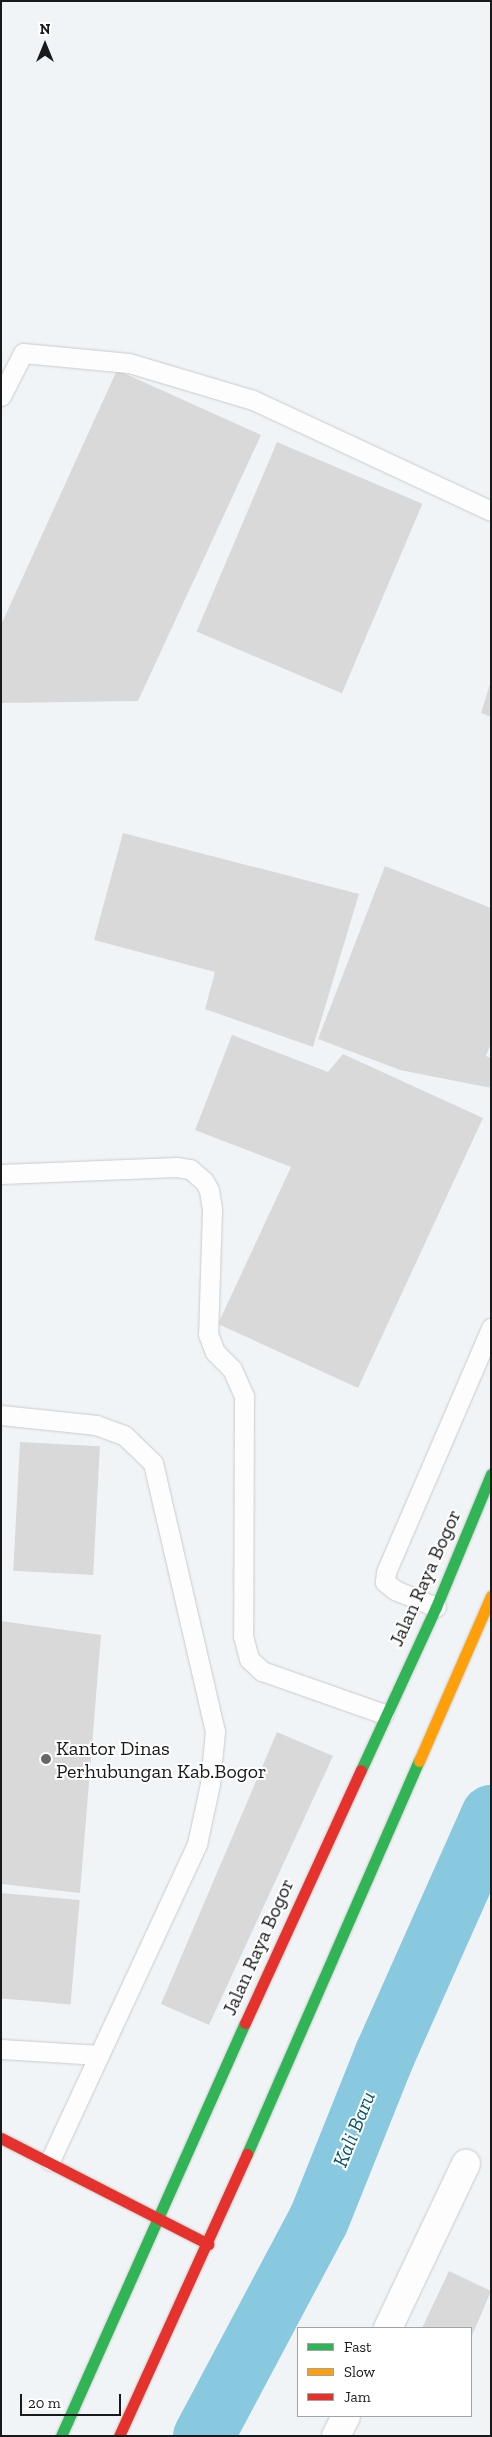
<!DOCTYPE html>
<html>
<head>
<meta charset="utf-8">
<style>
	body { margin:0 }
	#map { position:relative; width:492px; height:2437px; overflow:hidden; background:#f1f4f6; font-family:"Zilla Slab",serif }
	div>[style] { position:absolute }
	.river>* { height:61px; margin:-30.5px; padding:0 30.5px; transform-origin:30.5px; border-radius:30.5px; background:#89c9e0 }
	.building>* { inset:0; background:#d9d9da; transform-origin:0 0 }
	.roads { filter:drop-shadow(0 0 1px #c9cbcc) drop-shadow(0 0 1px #c9cbcc) }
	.lane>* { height:19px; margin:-9.5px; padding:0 9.5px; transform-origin:9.5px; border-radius:9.5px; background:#fdfdfe }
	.street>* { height:28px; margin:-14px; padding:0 14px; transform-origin:14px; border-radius:14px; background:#fdfdfe }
	.fast>* { height:11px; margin:-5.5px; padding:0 5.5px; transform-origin:5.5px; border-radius:5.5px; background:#30b455 }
	.slow>* { height:11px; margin:-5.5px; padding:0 5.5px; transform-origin:5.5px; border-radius:5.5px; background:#ff9f0a }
	.jam>* { height:11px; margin:-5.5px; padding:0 5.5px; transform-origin:5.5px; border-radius:5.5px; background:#e5322d }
	.dots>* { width:14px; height:14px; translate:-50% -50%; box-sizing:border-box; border:2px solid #fff; border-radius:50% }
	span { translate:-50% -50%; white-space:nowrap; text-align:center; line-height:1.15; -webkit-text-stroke:4px #fff; paint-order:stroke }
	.street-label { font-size:20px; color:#18191a }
	.poi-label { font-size:20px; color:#18191a }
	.left { translate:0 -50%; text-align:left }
	.water-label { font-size:21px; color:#06556b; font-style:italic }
	.frame { position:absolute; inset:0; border:2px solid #18191a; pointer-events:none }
	.legend { position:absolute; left:297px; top:2327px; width:175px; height:90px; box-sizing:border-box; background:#fff; border:1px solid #a3a3a3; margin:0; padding:6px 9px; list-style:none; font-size:15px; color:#18191a }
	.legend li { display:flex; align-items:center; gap:10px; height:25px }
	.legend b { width:25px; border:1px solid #a3a3a3 }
	.north { position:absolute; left:20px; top:20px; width:50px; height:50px; -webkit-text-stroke:4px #fff; paint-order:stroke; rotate:0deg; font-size:14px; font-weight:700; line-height:20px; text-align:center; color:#18191a }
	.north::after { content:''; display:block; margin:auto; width:18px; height:22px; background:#18191a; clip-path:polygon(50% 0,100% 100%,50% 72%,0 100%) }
	.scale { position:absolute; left:20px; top:2394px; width:101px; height:22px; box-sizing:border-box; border:2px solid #18191a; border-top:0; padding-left:6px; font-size:15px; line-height:18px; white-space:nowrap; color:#18191a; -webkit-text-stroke:4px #fff; paint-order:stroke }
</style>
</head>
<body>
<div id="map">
	<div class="river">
		<i style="left:203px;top:2436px;width:245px;rotate:-62deg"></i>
		<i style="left:318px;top:2220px;width:178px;rotate:-68.2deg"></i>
		<i style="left:384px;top:2055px;width:263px;rotate:-66deg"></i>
	</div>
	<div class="building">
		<i style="clip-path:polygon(117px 370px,261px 435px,138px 701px,1px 703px,1px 625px)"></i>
		<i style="left:277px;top:442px;width:158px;height:206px;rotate:23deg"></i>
		<i style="clip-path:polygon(490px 684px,491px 684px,491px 717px,481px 713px)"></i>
		<i style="clip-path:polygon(123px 833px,359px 894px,313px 1047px,205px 1009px,215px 972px,94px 940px)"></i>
		<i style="clip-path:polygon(385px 866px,491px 908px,491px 1043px,486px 1056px,491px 1058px,491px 1088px,400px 1070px,318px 1039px)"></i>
		<i style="clip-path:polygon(232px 1035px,328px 1072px,343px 1054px,483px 1118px,358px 1388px,218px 1324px,291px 1167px,195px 1130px)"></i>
		<i style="left:20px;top:1442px;width:80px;height:129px;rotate:3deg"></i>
		<i style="clip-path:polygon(1px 1621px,101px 1635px,80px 1893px,1px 1884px)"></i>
		<i style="clip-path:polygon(277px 1732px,333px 1756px,209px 2025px,161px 2004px)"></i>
		<i style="left:1px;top:1893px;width:79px;height:105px;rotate:5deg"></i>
		<i style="clip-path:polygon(449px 2271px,491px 2291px,471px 2338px,471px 2328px,422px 2328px)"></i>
	</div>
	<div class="roads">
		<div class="lane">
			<i style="left:1px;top:396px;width:48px;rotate:-62.9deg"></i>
			<i style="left:23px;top:353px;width:106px;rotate:5.4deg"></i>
			<i style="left:129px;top:363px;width:129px;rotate:16.6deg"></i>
			<i style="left:253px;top:400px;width:263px;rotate:25deg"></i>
			<i style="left:1px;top:1174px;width:176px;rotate:-2.3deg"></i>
			<i style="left:177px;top:1167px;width:13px;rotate:9deg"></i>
			<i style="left:190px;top:1169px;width:18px;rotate:41deg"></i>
			<i style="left:204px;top:1181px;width:10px;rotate:61deg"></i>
			<i style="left:209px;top:1190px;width:20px;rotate:81deg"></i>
			<i style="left:212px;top:1210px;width:124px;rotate:91.8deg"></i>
			<i style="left:208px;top:1334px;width:19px;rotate:69deg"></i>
			<i style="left:215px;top:1352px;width:24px;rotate:45deg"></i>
			<i style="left:232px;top:1369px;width:30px;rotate:66deg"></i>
			<i style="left:244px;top:1396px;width:240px;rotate:90.2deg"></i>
			<i style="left:243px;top:1636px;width:24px;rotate:75deg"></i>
			<i style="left:249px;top:1659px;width:18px;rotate:43deg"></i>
			<i style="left:262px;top:1671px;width:129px;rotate:19.4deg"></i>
			<i style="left:1px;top:1415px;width:96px;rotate:6deg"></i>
			<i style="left:96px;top:1425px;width:30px;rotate:20deg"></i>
			<i style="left:124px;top:1435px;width:40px;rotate:44deg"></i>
			<i style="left:153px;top:1463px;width:275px;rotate:77deg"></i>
			<i style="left:215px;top:1731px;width:53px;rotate:95.4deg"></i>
			<i style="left:210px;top:1784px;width:61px;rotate:102.2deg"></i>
			<i style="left:197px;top:1844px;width:349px;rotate:114.9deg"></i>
			<i style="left:436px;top:1607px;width:44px;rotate:-157.5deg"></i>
			<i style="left:395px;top:1590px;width:13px;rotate:-141deg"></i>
			<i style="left:385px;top:1582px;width:10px;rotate:-84deg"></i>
			<i style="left:386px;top:1572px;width:266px;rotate:-66.7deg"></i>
			<i style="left:1px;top:2049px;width:97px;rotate:3.5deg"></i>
		</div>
		<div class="street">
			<i style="left:388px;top:2328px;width:182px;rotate:-64.6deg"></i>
			<i style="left:336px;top:2436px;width:22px;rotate:-63deg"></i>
		</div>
		<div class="fast">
			<i style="left:361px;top:1770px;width:179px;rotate:-65.3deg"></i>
			<i style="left:436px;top:1607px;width:144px;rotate:-67.5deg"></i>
			<i style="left:247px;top:2154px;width:429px;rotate:-66.4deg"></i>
			<i style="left:61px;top:2436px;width:452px;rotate:-66deg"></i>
		</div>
		<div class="slow">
			<i style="left:419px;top:1761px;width:180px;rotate:-66.4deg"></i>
		</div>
		<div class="jam">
			<i style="left:245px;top:2023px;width:278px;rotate:-65.4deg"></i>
			<i style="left:1px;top:2138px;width:233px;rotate:27.1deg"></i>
			<i style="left:119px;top:2436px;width:310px;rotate:-65.6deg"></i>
		</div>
	</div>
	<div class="dots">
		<i style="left:46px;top:1759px;background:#646667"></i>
	</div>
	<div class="street-label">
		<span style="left:425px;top:1578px;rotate:-66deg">Jalan Raya Bogor</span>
		<span style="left:258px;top:1947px;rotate:-66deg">Jalan Raya Bogor</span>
	</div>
	<div class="poi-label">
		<span class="left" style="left:56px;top:1760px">Kantor Dinas<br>Perhubungan Kab.Bogor</span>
	</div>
	<div class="water-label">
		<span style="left:354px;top:2129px;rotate:-68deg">Kali Baru</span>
	</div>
	<div class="frame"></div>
	<ul class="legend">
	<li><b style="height:6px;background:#30b455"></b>Fast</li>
	<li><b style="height:6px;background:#ff9f0a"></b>Slow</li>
	<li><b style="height:6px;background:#e5322d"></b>Jam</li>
	</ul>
	<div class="north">N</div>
	<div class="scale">20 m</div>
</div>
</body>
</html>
